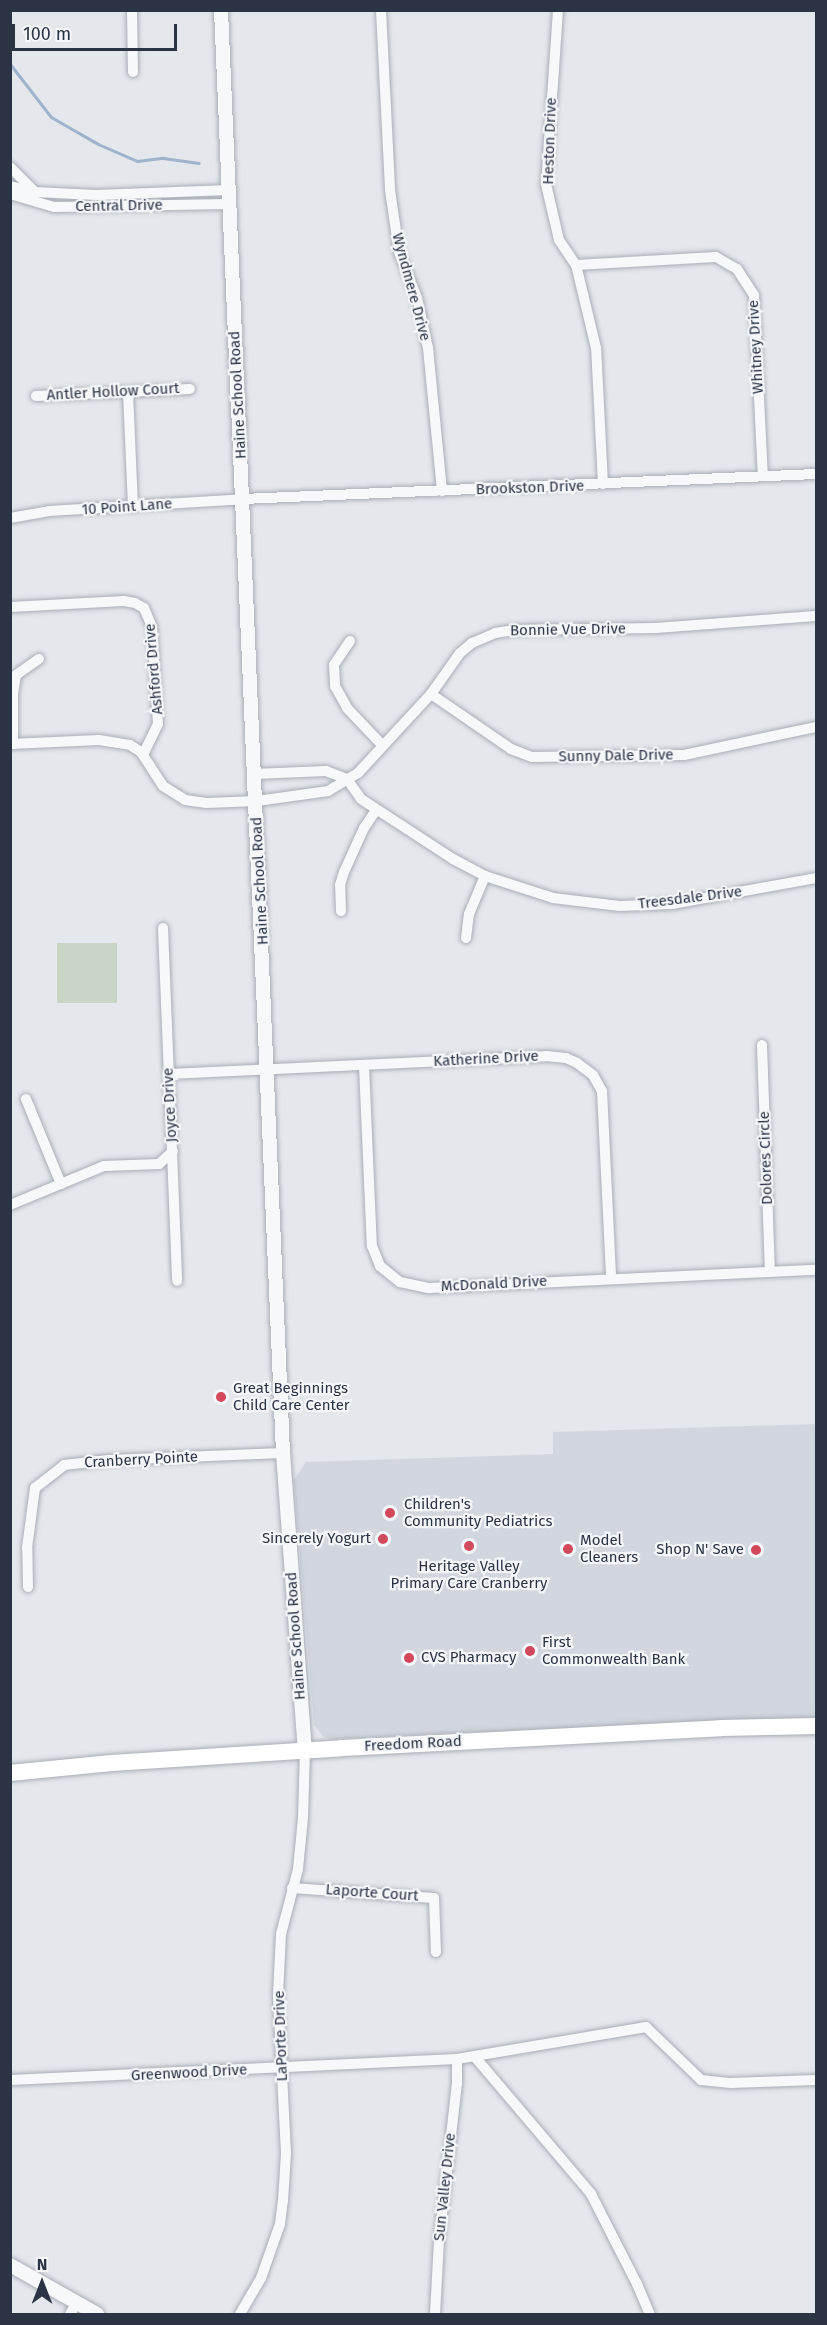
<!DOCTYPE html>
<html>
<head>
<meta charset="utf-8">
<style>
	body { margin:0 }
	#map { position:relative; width:827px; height:2325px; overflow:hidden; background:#e4e7ec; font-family:"Fira Sans",sans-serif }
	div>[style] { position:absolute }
	.built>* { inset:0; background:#d2d6de }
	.green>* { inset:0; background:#c9d6c5; transform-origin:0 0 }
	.stream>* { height:3px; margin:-1.5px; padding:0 1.5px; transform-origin:1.5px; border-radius:1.5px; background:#9fb4cc }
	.roads { filter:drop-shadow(0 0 2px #a9aeb7) drop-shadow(0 0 2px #a9aeb7) }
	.minor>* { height:10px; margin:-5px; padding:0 5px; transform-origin:5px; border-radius:5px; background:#f7f8fa }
	.tertiary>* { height:14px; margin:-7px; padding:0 7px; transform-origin:7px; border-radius:7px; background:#f7f8fa }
	.primary>* { height:16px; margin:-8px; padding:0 8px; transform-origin:8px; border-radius:8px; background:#fff }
	.dots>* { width:16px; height:16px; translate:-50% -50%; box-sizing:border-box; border:3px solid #f4f6f9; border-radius:50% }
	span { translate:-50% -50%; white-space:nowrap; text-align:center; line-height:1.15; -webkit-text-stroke:4.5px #f4f6f9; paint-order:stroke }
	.street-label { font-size:15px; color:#2b3445 }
	.poi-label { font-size:15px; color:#2b3445 }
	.left { translate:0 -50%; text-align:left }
	.right { translate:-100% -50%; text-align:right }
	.frame { position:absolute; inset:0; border:12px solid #2b3445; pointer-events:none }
	.north { position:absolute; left:12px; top:2253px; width:60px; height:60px; -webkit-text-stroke:4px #f4f6f9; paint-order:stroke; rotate:0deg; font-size:16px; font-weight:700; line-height:24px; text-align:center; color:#2b3445 }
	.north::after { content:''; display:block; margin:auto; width:21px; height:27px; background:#2b3445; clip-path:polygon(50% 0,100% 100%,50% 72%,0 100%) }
	.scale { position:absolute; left:12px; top:24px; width:165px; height:27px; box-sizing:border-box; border:3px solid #2b3445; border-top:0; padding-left:8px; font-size:18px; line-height:21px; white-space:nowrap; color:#2b3445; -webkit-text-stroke:4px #f4f6f9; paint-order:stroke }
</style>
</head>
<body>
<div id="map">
	<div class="built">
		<i style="clip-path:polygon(816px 1424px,816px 1720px,562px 1735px,470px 1732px,331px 1739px,324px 1737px,314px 1725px,294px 1480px,306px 1462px,553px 1454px,553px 1432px)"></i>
	</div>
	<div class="green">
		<i style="left:57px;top:943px;width:60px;height:60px"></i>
	</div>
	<div class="stream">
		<i style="left:10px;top:64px;width:67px;rotate:52.3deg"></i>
		<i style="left:51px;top:117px;width:54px;rotate:29.9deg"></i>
		<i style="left:98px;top:144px;width:43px;rotate:23.6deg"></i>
		<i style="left:137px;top:161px;width:26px;rotate:-7deg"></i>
		<i style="left:163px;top:158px;width:36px;rotate:8deg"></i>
	</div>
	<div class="roads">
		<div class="minor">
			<i style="left:132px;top:10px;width:62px;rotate:89.1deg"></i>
			<i style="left:381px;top:10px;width:180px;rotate:87.1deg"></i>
			<i style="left:390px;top:190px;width:63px;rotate:81.7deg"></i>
			<i style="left:399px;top:252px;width:49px;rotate:68.6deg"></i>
			<i style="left:417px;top:298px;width:51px;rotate:77.6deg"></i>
			<i style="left:428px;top:348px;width:144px;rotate:84.4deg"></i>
			<i style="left:558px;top:10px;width:174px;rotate:93.9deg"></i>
			<i style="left:546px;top:184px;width:57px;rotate:76.9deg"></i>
			<i style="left:559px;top:240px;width:30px;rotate:56deg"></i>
			<i style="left:10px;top:167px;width:34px;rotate:45deg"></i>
			<i style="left:10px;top:186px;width:25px;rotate:14deg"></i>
			<i style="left:34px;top:192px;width:62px;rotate:2.8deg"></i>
			<i style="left:96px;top:195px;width:133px;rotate:-2.2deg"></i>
			<i style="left:10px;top:194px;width:46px;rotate:16.5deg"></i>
			<i style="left:54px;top:207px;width:175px;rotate:-1deg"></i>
			<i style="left:128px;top:392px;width:115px;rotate:87.5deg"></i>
			<i style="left:36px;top:396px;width:154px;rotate:-2.6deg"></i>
			<i style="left:603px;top:484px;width:136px;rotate:-92.9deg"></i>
			<i style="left:596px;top:348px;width:85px;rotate:-103.5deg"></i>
			<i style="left:576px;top:265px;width:140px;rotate:-3.3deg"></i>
			<i style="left:716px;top:257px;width:24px;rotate:30deg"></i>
			<i style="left:737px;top:269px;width:31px;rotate:57deg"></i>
			<i style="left:754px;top:295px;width:181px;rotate:87.2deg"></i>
			<i style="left:10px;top:518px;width:40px;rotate:-10deg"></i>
			<i style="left:49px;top:511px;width:194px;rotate:-3.5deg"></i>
			<i style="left:243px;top:499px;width:574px;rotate:-2.5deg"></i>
			<i style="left:10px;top:607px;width:114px;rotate:-3deg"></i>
			<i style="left:124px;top:601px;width:11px;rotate:10deg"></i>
			<i style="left:135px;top:603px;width:10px;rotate:29deg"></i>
			<i style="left:144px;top:608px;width:21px;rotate:67deg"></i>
			<i style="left:152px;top:627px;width:97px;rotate:86.5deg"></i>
			<i style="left:158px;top:724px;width:34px;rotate:116deg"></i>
			<i style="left:350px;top:641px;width:29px;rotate:124deg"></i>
			<i style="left:334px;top:665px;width:21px;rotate:87deg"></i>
			<i style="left:335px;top:686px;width:25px;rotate:61deg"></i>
			<i style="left:347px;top:708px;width:52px;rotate:46.5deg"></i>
			<i style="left:431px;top:694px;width:97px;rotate:34.5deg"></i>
			<i style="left:511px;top:749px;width:22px;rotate:21deg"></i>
			<i style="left:532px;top:757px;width:152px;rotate:-0.8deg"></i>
			<i style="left:684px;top:755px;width:135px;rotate:-12deg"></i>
			<i style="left:10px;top:744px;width:89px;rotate:-2.6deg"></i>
			<i style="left:99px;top:740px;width:31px;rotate:9deg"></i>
			<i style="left:130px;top:745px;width:13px;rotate:32deg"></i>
			<i style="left:141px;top:752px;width:40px;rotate:57.1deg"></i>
			<i style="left:163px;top:786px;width:26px;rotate:32deg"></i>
			<i style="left:185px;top:800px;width:22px;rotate:8deg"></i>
			<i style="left:207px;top:803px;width:50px;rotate:-2.3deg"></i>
			<i style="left:257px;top:801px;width:72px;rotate:-8deg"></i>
			<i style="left:328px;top:791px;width:35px;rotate:-31deg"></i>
			<i style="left:358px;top:773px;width:108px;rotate:-47.3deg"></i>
			<i style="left:431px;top:694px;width:50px;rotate:-54.7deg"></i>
			<i style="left:460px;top:653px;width:16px;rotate:-40deg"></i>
			<i style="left:472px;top:643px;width:25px;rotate:-23deg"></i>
			<i style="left:495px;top:633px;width:19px;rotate:-9deg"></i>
			<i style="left:514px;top:630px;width:142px;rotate:-0.8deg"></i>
			<i style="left:656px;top:628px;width:160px;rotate:-4.3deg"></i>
			<i style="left:13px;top:744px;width:50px;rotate:-90deg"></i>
			<i style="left:13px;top:694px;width:19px;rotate:-81deg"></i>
			<i style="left:16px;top:675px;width:28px;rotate:-35deg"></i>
			<i style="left:254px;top:774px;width:72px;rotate:-2.4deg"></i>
			<i style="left:326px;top:771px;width:22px;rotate:21deg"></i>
			<i style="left:347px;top:779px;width:24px;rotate:55deg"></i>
			<i style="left:361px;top:799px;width:110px;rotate:33.1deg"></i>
			<i style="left:453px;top:859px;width:36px;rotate:28deg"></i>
			<i style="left:485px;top:876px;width:71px;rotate:17.9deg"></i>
			<i style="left:553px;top:898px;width:67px;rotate:6.8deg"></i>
			<i style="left:620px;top:906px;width:52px;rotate:-2.2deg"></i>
			<i style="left:672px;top:904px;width:146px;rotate:-10.2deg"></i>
			<i style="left:341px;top:911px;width:26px;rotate:-92deg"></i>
			<i style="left:340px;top:885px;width:14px;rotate:-73deg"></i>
			<i style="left:344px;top:872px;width:48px;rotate:-65.6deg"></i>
			<i style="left:364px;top:828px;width:22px;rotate:-56deg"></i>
			<i style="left:163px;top:928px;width:353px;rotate:87.7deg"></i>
			<i style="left:466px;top:938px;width:24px;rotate:-83deg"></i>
			<i style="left:469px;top:914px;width:41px;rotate:-67.2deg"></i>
			<i style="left:762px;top:1045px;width:227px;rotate:88deg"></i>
			<i style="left:364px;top:1066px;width:180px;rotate:87.5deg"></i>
			<i style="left:372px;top:1246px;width:22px;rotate:68deg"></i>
			<i style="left:380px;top:1266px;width:26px;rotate:39deg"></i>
			<i style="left:400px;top:1282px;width:30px;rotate:12deg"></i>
			<i style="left:429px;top:1288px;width:387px;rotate:-2.7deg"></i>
			<i style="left:169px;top:1074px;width:377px;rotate:-2.7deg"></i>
			<i style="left:546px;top:1056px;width:20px;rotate:6deg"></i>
			<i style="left:566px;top:1058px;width:12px;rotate:24deg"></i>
			<i style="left:577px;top:1063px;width:20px;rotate:37deg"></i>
			<i style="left:593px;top:1075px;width:18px;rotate:61deg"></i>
			<i style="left:602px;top:1091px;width:187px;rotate:87.2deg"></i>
			<i style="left:26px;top:1099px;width:92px;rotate:67.6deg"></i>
			<i style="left:10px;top:1205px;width:102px;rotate:-22.5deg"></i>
			<i style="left:104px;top:1166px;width:55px;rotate:-2.1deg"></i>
			<i style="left:159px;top:1164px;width:19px;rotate:-43deg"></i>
			<i style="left:28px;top:1587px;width:39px;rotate:-91deg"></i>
			<i style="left:27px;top:1548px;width:61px;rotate:-82.4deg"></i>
			<i style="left:35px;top:1488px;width:37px;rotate:-38deg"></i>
			<i style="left:64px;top:1465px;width:45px;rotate:-6.3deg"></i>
			<i style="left:109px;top:1460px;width:174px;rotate:-2.3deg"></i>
			<i style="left:292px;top:1888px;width:142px;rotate:4deg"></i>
			<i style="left:434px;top:1898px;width:54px;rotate:87.9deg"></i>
			<i style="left:475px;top:2057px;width:180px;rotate:49.7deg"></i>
			<i style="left:591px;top:2194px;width:101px;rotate:62.9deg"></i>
			<i style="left:637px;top:2284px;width:33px;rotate:67deg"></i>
			<i style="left:10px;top:2080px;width:447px;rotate:-2.7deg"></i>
			<i style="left:457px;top:2059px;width:192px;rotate:-9.6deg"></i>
			<i style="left:646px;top:2027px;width:76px;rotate:43.9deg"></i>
			<i style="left:701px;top:2080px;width:30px;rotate:6deg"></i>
			<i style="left:731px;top:2083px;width:85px;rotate:-2deg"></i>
			<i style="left:70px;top:2314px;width:13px;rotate:-58deg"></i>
			<i style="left:240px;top:2314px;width:42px;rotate:-59.7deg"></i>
			<i style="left:261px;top:2278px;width:57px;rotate:-70.6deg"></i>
			<i style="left:280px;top:2224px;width:23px;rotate:-83deg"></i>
			<i style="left:283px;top:2201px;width:48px;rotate:-86.4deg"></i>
			<i style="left:286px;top:2153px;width:159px;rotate:-92.9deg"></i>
			<i style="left:278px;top:1994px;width:60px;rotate:-87.1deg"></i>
			<i style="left:281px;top:1934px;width:67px;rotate:-75.3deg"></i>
			<i style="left:298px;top:1869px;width:51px;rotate:-84.4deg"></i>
			<i style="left:303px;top:1818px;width:67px;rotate:-88.3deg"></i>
			<i style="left:435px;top:2314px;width:73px;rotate:-86.9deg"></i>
			<i style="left:439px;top:2241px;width:158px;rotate:-83.5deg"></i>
			<i style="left:457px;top:2084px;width:25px;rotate:-90deg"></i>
		</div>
		<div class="tertiary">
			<i style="left:221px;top:10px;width:1444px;rotate:87.54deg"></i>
			<i style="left:283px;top:1453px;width:299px;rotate:85.8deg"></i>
			<i style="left:10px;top:2265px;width:100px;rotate:29.4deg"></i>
		</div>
		<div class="primary">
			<i style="left:10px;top:1773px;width:102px;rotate:-5.6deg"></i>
			<i style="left:112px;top:1763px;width:230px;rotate:-3.7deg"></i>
			<i style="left:342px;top:1748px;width:379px;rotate:-3deg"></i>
			<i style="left:720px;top:1728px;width:96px;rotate:-1.2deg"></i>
		</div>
	</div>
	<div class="dots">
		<i style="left:221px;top:1397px;background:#d1495b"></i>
		<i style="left:390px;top:1513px;background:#d1495b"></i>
		<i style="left:383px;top:1539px;background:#d1495b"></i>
		<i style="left:469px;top:1546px;background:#d1495b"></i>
		<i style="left:568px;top:1549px;background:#d1495b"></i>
		<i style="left:756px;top:1550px;background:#d1495b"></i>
		<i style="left:530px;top:1651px;background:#d1495b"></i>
		<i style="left:409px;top:1658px;background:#d1495b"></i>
	</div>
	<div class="street-label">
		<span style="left:550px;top:141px;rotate:-88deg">Heston Drive</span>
		<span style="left:119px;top:206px;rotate:-1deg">Central Drive</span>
		<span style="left:411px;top:287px;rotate:75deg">Wyndmere Drive</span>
		<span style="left:756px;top:347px;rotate:-93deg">Whitney Drive</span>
		<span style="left:113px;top:392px;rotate:-3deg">Antler Hollow Court</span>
		<span style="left:238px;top:395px;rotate:-93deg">Haine School Road</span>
		<span style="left:530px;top:488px;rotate:-2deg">Brookston Drive</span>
		<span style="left:127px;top:507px;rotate:-4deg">10 Point Lane</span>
		<span style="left:568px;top:630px;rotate:-1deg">Bonnie Vue Drive</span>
		<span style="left:154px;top:669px;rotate:-95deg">Ashford Drive</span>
		<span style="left:616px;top:756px;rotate:-1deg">Sunny Dale Drive</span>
		<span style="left:260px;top:881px;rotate:-93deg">Haine School Road</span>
		<span style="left:690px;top:898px;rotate:-7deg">Treesdale Drive</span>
		<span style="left:486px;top:1059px;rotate:-3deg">Katherine Drive</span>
		<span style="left:170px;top:1105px;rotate:-93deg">Joyce Drive</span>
		<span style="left:766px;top:1158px;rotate:-92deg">Dolores Circle</span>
		<span style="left:494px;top:1284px;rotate:-3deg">McDonald Drive</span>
		<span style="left:141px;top:1460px;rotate:-3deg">Cranberry Pointe</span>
		<span style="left:296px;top:1636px;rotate:-94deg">Haine School Road</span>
		<span style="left:413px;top:1744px;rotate:-3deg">Freedom Road</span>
		<span style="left:372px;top:1893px;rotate:4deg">Laporte Court</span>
		<span style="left:281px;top:2036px;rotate:-92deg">LaPorte Drive</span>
		<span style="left:189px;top:2073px;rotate:-3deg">Greenwood Drive</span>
		<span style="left:445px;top:2187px;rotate:-84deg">Sun Valley Drive</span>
	</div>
	<div class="poi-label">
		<span class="left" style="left:233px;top:1397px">Great Beginnings<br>Child Care Center</span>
		<span class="left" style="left:404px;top:1513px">Children's<br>Community Pediatrics</span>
		<span class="right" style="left:371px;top:1539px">Sincerely Yogurt</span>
		<span class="left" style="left:580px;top:1549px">Model<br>Cleaners</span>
		<span class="right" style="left:744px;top:1550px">Shop N' Save</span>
		<span style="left:469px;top:1575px">Heritage Valley<br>Primary Care Cranberry</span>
		<span class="left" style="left:542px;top:1651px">First<br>Commonwealth Bank</span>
		<span class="left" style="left:421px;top:1658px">CVS Pharmacy</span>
	</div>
	<div class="frame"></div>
	<div class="north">N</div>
	<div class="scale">100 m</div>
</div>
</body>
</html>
